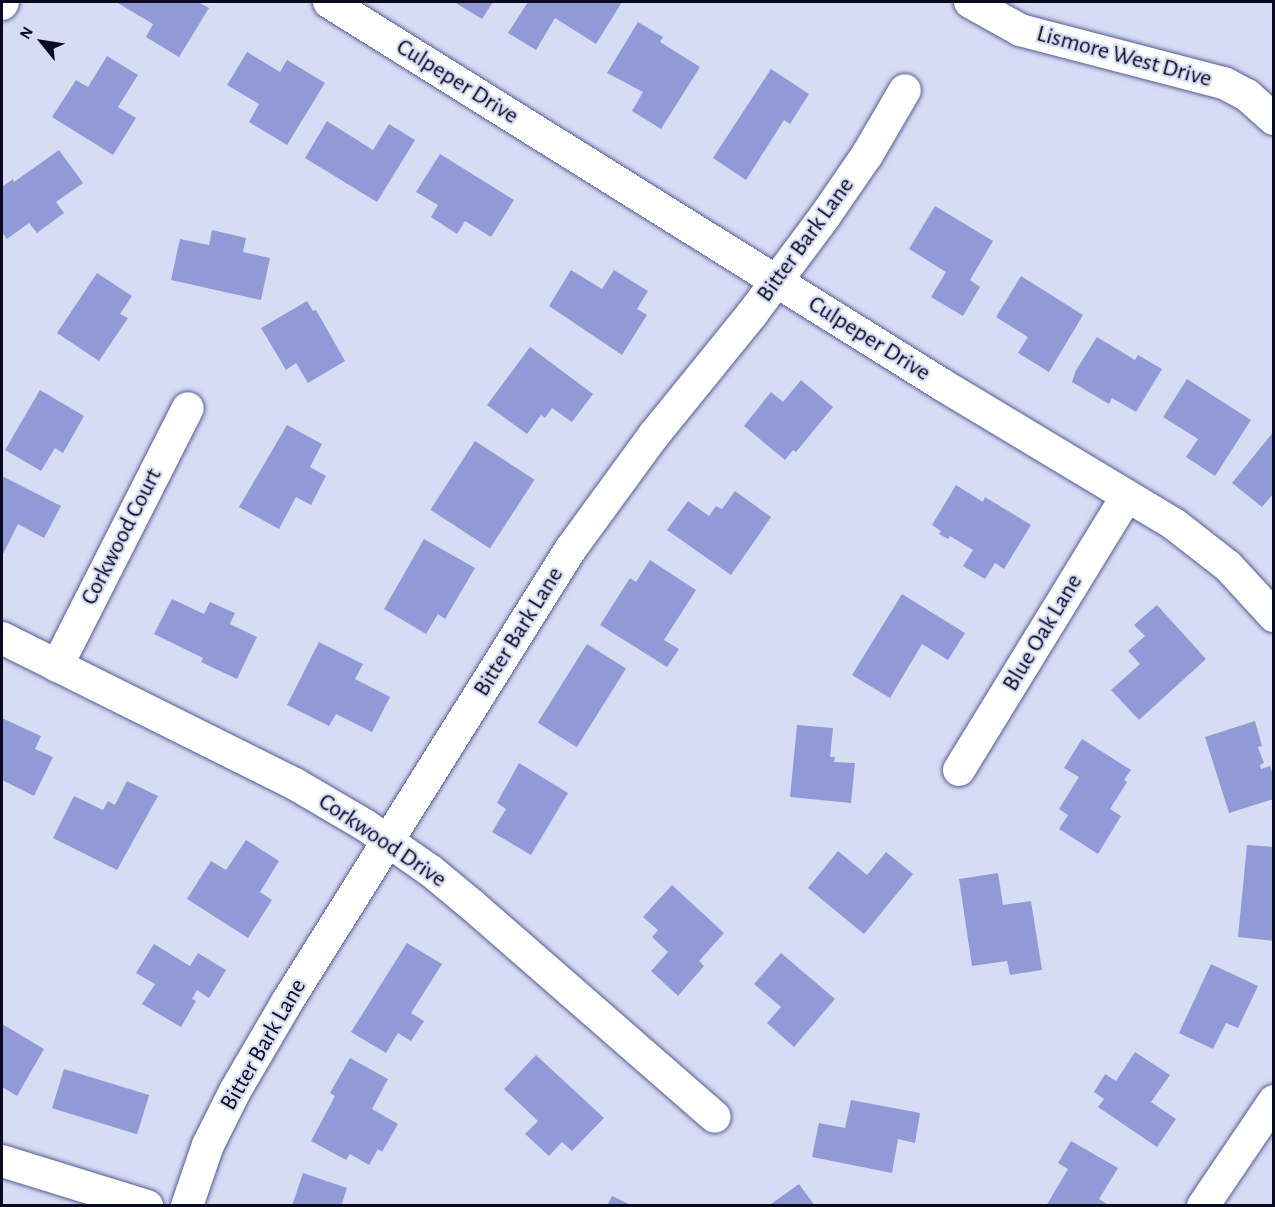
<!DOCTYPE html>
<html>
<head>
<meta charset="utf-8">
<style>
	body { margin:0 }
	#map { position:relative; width:1275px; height:1207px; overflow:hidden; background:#d7dcf5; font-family:"Alegreya Sans",sans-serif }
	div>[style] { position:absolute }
	.building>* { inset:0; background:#919ad7; transform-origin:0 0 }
	.roads { filter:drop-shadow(0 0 2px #565d93) drop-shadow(0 0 2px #565d93) }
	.minor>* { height:32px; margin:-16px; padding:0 16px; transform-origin:16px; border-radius:16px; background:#fff }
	span { translate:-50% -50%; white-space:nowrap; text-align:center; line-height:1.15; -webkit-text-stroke:4.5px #d7dcf5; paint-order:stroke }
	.street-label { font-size:24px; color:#090a1f }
	.frame { position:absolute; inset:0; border:3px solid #090a1f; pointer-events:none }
	.north { position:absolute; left:12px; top:12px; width:60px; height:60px; -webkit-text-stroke:4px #d7dcf5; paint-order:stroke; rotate:300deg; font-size:16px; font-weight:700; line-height:24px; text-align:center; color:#090a1f }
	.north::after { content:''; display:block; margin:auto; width:21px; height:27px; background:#090a1f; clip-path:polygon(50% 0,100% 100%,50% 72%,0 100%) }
</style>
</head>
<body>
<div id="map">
	<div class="building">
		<i style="clip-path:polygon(116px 2px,198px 2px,209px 8px,179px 57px,146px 37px,153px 24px)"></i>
		<i style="clip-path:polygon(454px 2px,493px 2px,482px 19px)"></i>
		<i style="clip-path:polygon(528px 2px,622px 2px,596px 44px,555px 18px,536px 50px,508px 33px)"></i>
		<i style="clip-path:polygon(638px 22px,663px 37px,660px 42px,700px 67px,661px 129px,632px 111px,643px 92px,607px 73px)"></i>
		<i style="clip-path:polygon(247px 52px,280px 72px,287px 60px,325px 83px,287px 145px,249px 122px,259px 104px,227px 85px)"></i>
		<i style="clip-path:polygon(107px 56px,138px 75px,118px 107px,136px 118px,113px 155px,52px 117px,76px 80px,88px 87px)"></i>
		<i style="clip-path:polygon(771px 69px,809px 94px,790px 124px,784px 120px,746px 180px,713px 158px)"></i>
		<i style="clip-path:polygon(327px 121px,373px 150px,389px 124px,415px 140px,377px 202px,305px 158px)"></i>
		<i style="clip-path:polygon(59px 150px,83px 183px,56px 202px,64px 213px,37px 233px,29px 223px,7px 239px,2px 232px,2px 187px,13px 179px,14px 182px)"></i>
		<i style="clip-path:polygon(440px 154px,514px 200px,491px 237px,465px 221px,457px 234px,431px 217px,438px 205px,416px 192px)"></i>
		<i style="clip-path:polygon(935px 206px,993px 241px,970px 280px,980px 287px,963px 316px,931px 297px,946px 272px,909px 249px)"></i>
		<i style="clip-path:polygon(212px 230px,246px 238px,243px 252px,270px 258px,261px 300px,171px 280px,180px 239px,209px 245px)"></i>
		<i style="clip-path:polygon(571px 270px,602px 289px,614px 270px,648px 291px,637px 309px,647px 315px,622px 355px,549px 306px)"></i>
		<i style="clip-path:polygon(97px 273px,132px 296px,120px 314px,128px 318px,99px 361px,57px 333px)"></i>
		<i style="clip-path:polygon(1021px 276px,1083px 315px,1049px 372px,1018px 353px,1028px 337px,996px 317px)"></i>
		<i style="clip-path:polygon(307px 301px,313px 311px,316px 310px,345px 361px,308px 383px,296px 363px,286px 370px,261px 328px)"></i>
		<i style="clip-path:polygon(1097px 337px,1135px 360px,1138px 355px,1162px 369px,1136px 412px,1112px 398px,1109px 404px,1072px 382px,1076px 370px)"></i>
		<i style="clip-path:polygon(530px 347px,593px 394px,572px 422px,552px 408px,545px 418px,541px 415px,527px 434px,487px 405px)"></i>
		<i style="clip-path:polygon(1187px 379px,1251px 420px,1215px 476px,1186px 457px,1198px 439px,1163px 417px)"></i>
		<i style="clip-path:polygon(801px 380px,833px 407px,796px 452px,793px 450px,785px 460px,744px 426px,771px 392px,783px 402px)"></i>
		<i style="clip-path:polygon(40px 390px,84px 416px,63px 453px,55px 448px,41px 471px,5px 450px)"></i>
		<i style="clip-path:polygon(287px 425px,322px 444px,310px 467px,326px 476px,311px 505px,296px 497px,279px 529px,239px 507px)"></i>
		<i style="clip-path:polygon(1274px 431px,1274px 493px,1262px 507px,1232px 483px)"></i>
		<i style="left:475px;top:441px;width:71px;height:82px;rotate:33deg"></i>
		<i style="clip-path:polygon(2px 476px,61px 506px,44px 538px,18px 524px,2px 556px)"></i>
		<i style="clip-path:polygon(956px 485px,983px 502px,985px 497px,1031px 525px,1004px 569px,995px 563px,985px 579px,963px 566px,973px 550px,950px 536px,948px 539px,939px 534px,941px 531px,932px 525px)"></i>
		<i style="clip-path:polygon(735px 491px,771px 517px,731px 575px,667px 530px,688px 501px,709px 516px,716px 506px,722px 509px)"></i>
		<i style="clip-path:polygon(424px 539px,475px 568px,445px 619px,438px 614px,426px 634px,384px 609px)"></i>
		<i style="clip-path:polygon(650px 560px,696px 590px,664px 640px,679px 649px,667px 667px,600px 625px,630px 578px,636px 582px)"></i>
		<i style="clip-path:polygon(902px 594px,965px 633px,948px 660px,922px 644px,890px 698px,852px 675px)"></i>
		<i style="clip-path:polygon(172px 599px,204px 614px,210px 602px,235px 613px,230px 624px,257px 637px,237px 679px,201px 662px,203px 658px,154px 634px)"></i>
		<i style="clip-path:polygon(1157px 605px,1206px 659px,1139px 720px,1111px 690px,1140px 664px,1128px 651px,1145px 636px,1134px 625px)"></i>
		<i style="clip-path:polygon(319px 642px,363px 664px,355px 679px,390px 697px,372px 732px,336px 714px,329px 726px,287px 705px)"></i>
		<i style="left:587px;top:644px;width:46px;height:93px;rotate:32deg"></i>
		<i style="clip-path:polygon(2px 718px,41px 736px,35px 749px,53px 757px,34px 796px,2px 780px)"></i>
		<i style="clip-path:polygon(1255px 721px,1262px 746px,1258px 747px,1264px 763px,1260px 765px,1261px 769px,1270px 766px,1274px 778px,1274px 799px,1229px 813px,1205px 737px)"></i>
		<i style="clip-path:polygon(797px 725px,833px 728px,830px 757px,835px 757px,834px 762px,855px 763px,851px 803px,790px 797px)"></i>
		<i style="clip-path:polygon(1082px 739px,1131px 770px,1124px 780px,1127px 782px,1110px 809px,1121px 816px,1098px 854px,1059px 829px,1068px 815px,1059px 809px,1079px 777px,1064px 768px)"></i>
		<i style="clip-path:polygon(519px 763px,568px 793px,531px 855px,492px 832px,506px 809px,497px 803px)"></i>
		<i style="clip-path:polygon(127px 781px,158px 796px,117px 870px,53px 838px,74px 796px,103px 810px,108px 801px,115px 805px)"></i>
		<i style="clip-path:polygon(246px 840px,279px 861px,260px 892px,272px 900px,248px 938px,187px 899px,211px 861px,226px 870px)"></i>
		<i style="clip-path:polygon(1247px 845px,1274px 847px,1274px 941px,1238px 937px)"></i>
		<i style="clip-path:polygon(838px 851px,867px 875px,886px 852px,913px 874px,864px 934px,808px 888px)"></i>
		<i style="clip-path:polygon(998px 873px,1003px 905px,1031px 901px,1042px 970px,1010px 975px,1007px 961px,972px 966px,959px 879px)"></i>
		<i style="clip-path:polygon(672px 885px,724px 933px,699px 961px,704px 966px,678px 996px,651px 971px,668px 952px,652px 937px,658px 930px,643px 917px)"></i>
		<i style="clip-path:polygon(407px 943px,442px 964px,411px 1013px,424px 1021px,411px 1041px,398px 1033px,386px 1053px,351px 1032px)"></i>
		<i style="clip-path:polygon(154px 944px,190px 966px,198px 953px,226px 970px,209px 998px,197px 990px,192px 999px,196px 1001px,181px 1027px,142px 1004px,155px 984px,136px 973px)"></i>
		<i style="clip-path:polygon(781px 953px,835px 999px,794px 1047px,767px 1023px,781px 1007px,754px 984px)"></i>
		<i style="clip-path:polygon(1211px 964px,1258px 986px,1238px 1028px,1226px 1023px,1213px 1049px,1179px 1033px)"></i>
		<i style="clip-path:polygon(2px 1024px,44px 1049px,17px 1096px,2px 1087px)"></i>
		<i style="clip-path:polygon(1135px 1052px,1170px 1075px,1151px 1102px,1176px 1119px,1157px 1147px,1098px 1107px,1104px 1099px,1094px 1092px,1105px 1074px,1116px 1081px)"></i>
		<i style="clip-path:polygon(536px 1055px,604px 1118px,572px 1151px,562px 1142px,549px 1156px,525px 1134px,538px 1121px,504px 1089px)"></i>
		<i style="clip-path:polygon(350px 1058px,388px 1079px,372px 1109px,398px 1124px,382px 1152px,378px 1149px,369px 1165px,350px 1154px,346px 1160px,311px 1141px,335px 1096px,330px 1093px)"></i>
		<i style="left:64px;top:1069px;width:89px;height:41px;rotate:17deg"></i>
		<i style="clip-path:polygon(851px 1100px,920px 1113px,915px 1143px,898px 1139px,892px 1173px,812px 1157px,819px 1123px,845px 1128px)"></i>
		<i style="clip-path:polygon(1071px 1141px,1118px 1168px,1099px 1199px,1110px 1206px,1046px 1206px,1068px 1169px,1058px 1163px)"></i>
		<i style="clip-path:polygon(303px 1173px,347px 1188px,341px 1206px,292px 1206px)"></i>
		<i style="clip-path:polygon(799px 1184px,815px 1206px,772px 1206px,771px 1204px)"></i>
		<i style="clip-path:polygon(612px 1196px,633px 1206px,607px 1206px)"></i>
	</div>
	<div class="roads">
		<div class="minor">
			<i style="left:329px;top:2px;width:721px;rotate:31.97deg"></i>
			<i style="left:941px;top:384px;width:272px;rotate:31deg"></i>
			<i style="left:1174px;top:524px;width:68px;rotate:37.9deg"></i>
			<i style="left:1228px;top:566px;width:68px;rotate:47.4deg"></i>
			<i style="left:970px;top:2px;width:57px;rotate:29.2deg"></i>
			<i style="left:1020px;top:30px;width:211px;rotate:14.6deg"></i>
			<i style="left:1224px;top:83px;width:26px;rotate:28deg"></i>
			<i style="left:1247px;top:95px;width:36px;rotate:42deg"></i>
			<i style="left:2px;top:4px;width:2px;rotate:-63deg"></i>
			<i style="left:2px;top:638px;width:327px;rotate:26.5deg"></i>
			<i style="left:295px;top:784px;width:81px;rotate:30.4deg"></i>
			<i style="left:365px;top:825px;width:80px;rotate:34.9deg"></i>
			<i style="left:431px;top:871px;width:53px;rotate:39.7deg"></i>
			<i style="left:472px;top:905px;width:322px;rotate:41.1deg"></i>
			<i style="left:57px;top:666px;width:289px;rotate:-63.1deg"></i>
			<i style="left:959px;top:770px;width:321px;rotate:-58.5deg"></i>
			<i style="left:2px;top:1161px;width:152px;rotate:17.2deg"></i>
			<i style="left:187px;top:1206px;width:65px;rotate:-71deg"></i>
			<i style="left:208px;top:1145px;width:60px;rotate:-63.4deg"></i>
			<i style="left:235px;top:1091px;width:103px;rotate:-59.7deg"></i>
			<i style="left:287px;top:1002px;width:533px;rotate:-57.95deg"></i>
			<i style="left:570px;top:550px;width:142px;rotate:-53.9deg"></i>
			<i style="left:654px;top:435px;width:156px;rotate:-51deg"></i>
			<i style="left:752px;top:314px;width:122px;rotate:-53.3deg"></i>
			<i style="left:825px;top:216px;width:74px;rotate:-55.5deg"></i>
			<i style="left:867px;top:155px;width:75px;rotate:-59.7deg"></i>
			<i style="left:1203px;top:1206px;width:127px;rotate:-55.9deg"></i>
		</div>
	</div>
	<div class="street-label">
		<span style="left:1124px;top:57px;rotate:15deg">Lismore West Drive</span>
		<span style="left:457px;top:82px;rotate:32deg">Culpeper Drive</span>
		<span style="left:806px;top:240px;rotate:-54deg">Bitter Bark Lane</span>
		<span style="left:869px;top:339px;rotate:32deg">Culpeper Drive</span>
		<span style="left:122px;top:537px;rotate:-63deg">Corkwood Court</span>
		<span style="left:519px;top:632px;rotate:-58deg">Bitter Bark Lane</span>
		<span style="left:1043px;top:633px;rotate:-59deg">Blue Oak Lane</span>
		<span style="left:382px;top:841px;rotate:34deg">Corkwood Drive</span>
		<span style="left:264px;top:1045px;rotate:-60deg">Bitter Bark Lane</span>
	</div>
	<div class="frame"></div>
	<div class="north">N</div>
</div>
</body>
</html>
